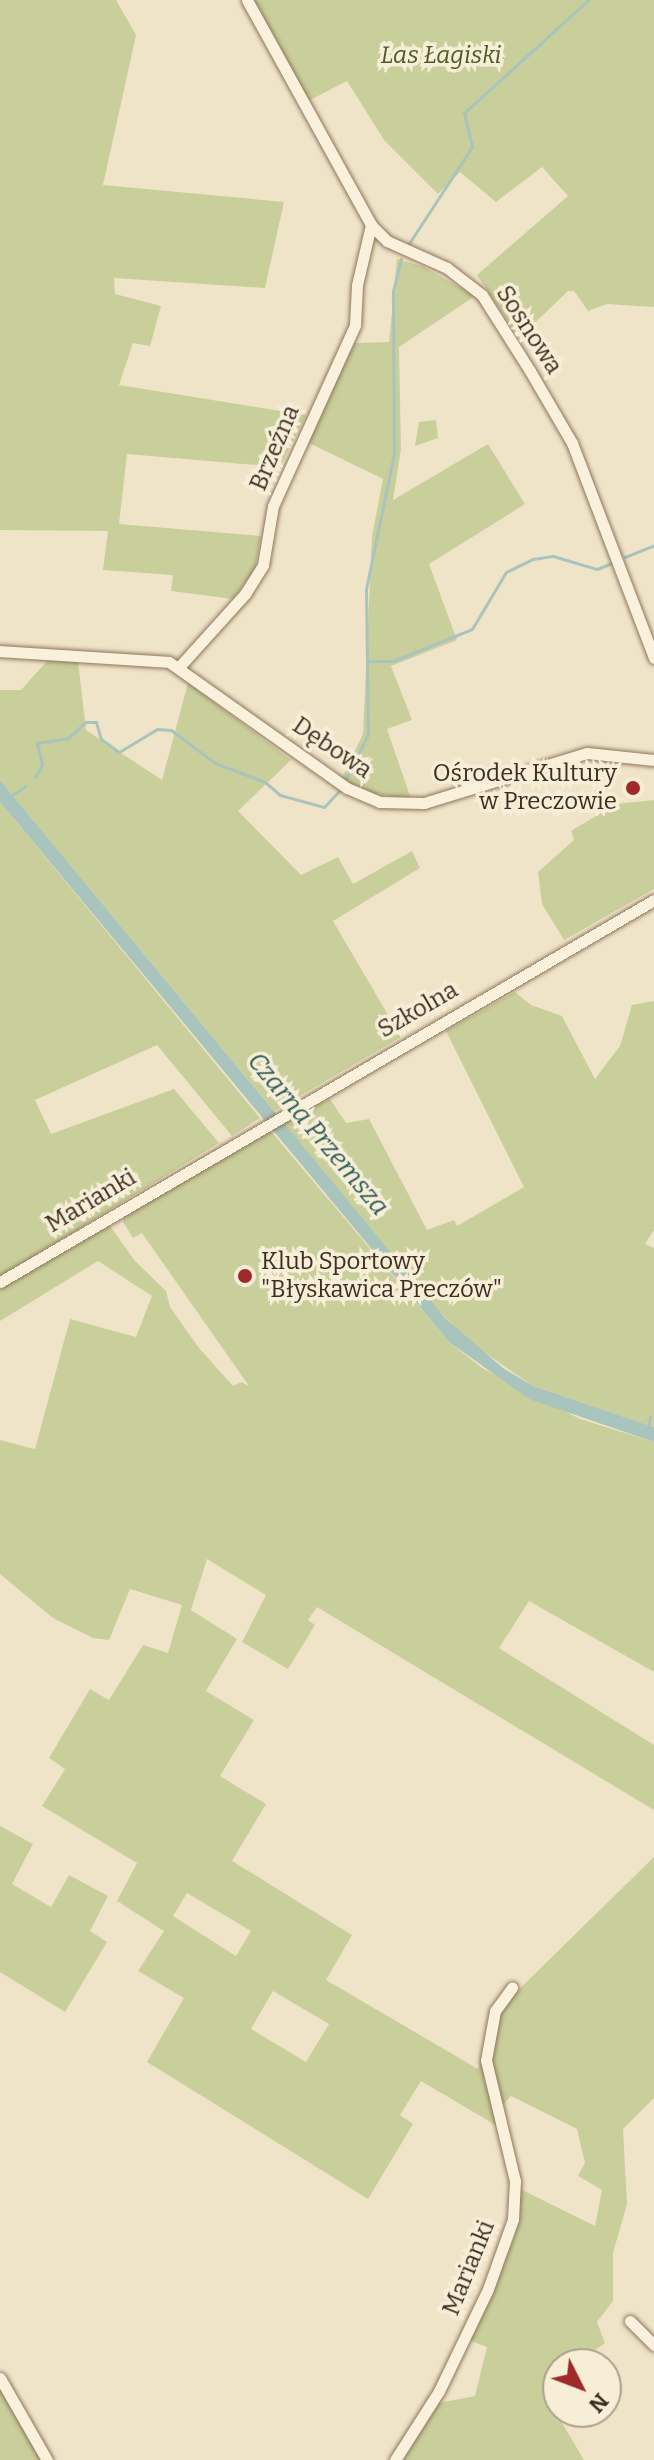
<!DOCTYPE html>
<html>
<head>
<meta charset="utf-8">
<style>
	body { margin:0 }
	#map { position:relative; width:654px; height:2460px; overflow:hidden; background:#f0e4c8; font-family:Bitter,serif }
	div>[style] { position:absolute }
	.green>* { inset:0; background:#c9cf9b }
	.water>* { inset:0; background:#a9c4bc }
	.stream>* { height:3px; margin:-1.5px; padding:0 1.5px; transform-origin:1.5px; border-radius:1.5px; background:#a9c4bc }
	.roads { filter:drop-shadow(0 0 2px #8d765c) drop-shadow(0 0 2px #8d765c) }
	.minor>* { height:11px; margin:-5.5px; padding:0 5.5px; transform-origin:5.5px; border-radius:5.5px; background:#faf1dc }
	.dots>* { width:22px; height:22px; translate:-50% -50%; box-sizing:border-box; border:4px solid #f7eed8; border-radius:50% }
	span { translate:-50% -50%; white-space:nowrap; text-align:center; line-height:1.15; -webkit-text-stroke:7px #f7eed8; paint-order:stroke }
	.park-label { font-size:24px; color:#4d5a26; font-style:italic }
	.street-label { font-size:24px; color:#3d2e20 }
	.poi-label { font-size:24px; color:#3d2e20 }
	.right { translate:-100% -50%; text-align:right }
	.left { translate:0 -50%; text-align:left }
	.water-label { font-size:26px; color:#2f5d5a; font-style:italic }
	.north { position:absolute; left:542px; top:2348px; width:80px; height:80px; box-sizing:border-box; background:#f7eed8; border:2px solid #ada18e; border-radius:50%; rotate:132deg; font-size:22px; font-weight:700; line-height:32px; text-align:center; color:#3d2e20 }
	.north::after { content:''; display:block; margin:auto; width:28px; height:36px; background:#9e2a2b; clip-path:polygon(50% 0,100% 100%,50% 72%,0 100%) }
</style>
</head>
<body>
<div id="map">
	<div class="green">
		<i style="clip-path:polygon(0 0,116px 0,136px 35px,103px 185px,284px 202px,265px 288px,114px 278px,115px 294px,161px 306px,150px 346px,133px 343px,119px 385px,306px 415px,280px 467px,127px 454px,119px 524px,261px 536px,255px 569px,233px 599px,171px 591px,173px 575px,103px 570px,108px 531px,0 530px)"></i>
		<i style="clip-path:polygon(253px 0,654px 0,654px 307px,607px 304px,588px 311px,574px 291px,568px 291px,519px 338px,477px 275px,568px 196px,542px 167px,496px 202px,460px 172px,438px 194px,384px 140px,347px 81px,308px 101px)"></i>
		<i style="clip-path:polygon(397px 259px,422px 266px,475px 296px,399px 347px,401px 449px,393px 500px,488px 444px,525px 504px,429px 564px,457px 640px,391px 666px,412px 720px,387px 729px,411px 799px,363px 792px,342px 778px,363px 734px,372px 536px,383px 479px,305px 441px,355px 343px,389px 342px)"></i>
		<i style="clip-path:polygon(436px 420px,438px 438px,415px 446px,419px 422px)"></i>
		<i style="clip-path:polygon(48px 660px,78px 661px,86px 730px,162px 780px,188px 683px,291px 760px,238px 811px,301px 875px,338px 857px,353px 884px,412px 851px,420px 868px,333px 921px,401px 1037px,274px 1111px,0 780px,0 690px,21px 690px)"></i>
		<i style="clip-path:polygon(654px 800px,654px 889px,564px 940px,542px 904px,538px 872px,574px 840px,571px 831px,616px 804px)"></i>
		<i style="clip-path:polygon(0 802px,260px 1118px,232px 1136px,157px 1045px,35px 1100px,51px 1134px,174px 1089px,219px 1143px,0 1277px)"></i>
		<i style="clip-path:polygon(515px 992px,531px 1005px,562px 1016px,595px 1079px,620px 1046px,632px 1005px,654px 1001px,654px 1230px,645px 1244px,654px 1248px,654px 1427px,533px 1386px,474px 1345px,426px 1299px,283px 1122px,330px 1099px,346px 1123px,369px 1119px,427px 1230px,454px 1220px,457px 1226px,524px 1187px,446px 1031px)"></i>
		<i style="clip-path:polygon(evenodd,269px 1129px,449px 1342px,482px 1368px,580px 1419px,654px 1442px,654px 1672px,529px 1601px,499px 1648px,654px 1745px,654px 1810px,317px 1607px,308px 1620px,315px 1625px,288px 1669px,242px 1642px,266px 1595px,207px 1559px,191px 1610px,237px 1639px,206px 1691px,254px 1720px,220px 1776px,266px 1804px,232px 1861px,352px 1935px,326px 1980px,478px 2069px,487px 2029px,503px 2005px,654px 1857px,654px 2098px,623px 2129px,627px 2204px,613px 2253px,613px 2301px,597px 2322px,605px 2343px,576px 2364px,558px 2364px,558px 2377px,549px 2383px,558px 2416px,584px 2460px,403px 2460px,439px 2403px,475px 2396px,487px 2347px,466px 2339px,512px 2244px,520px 2218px,520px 2189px,595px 2226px,602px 2190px,578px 2176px,585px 2163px,577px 2129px,511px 2096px,501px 2107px,504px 2130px,421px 2081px,400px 2115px,413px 2124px,368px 2199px,147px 2062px,184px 1998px,138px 1971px,164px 1931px,117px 1901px,137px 1863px,42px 1806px,65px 1769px,49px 1758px,90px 1689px,109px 1700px,143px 1645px,168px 1653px,182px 1605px,130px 1589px,109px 1640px,93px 1638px,53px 1618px,0 1574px,0 1440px,35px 1449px,70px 1319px,136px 1337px,152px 1296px,98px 1261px,0 1321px,0 1288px,104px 1224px,110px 1226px,135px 1261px,166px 1291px,170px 1307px,199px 1348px,233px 1386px,242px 1382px,249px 1386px,142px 1233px,133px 1238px,123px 1222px,124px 1214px,269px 1129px,187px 1893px,251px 1931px,236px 1956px,173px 1916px,187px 1893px,269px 1129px,273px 1991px,329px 2024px,306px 2062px,251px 2029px,273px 1991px)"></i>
		<i style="clip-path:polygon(0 1826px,33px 1844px,12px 1884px,51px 1907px,69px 1875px,108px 1896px,90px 1931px,107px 1942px,65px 2012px,0 1972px)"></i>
		<i style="clip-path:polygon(0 2378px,51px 2457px,53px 2460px,0 2460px)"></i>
	</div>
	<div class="water">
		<i style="clip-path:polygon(0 780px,445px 1318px,503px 1368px,533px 1386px,654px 1427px,654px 1442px,529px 1399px,449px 1342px,0 802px)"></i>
	</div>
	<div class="stream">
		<i style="left:408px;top:245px;width:117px;rotate:-56.9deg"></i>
		<i style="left:472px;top:147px;width:35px;rotate:-103deg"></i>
		<i style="left:464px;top:113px;width:168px;rotate:-42.3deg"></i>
		<i style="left:625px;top:557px;width:31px;rotate:-22deg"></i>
		<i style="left:369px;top:661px;width:24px"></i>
		<i style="left:393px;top:661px;width:85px;rotate:-22.1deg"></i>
		<i style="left:472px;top:629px;width:66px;rotate:-59.2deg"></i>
		<i style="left:506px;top:572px;width:30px;rotate:-26deg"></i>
		<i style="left:533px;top:559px;width:20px;rotate:-9deg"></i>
		<i style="left:553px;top:556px;width:46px;rotate:16.5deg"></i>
		<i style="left:597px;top:569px;width:16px;rotate:-22deg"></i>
		<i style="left:35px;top:777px;width:14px;rotate:-60deg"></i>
		<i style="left:42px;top:765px;width:23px;rotate:-103deg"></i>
		<i style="left:37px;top:743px;width:31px;rotate:-9deg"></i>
		<i style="left:68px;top:738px;width:24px;rotate:-42deg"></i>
		<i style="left:86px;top:722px;width:10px"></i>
		<i style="left:96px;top:722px;width:18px;rotate:74deg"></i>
		<i style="left:101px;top:739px;width:22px;rotate:36deg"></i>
		<i style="left:119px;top:752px;width:44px;rotate:-31.2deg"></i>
		<i style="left:157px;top:729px;width:14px;rotate:4deg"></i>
		<i style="left:171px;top:730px;width:55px;rotate:36.9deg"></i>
		<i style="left:215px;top:763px;width:53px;rotate:20.8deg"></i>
		<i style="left:265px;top:782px;width:20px;rotate:41deg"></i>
		<i style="left:280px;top:795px;width:46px;rotate:15.3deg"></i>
		<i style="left:324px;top:807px;width:22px;rotate:-47deg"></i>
		<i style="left:345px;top:781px;width:52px;rotate:-63.9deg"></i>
		<i style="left:368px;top:734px;width:145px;rotate:-90.8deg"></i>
		<i style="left:366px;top:589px;width:138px;rotate:-78.3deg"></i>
		<i style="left:394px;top:454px;width:163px;rotate:-90.4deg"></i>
		<i style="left:393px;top:291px;width:33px;rotate:-76deg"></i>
		<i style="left:9px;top:797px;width:20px;rotate:-33deg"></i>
		<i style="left:648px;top:1428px;width:12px;rotate:-81deg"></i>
	</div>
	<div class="roads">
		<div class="minor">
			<i style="left:247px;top:0;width:257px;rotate:61.1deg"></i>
			<i style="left:371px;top:225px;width:23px;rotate:45deg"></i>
			<i style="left:387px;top:241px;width:66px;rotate:24.2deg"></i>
			<i style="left:447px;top:268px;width:44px;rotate:37.6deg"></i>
			<i style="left:482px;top:295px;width:90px;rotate:57.7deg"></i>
			<i style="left:530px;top:371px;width:83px;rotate:59.7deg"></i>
			<i style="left:572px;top:443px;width:230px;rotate:69.1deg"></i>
			<i style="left:0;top:651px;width:169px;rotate:3.7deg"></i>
			<i style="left:169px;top:662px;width:218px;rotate:35.3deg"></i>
			<i style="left:347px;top:788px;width:36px;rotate:23deg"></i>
			<i style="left:380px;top:802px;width:44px;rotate:1.3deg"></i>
			<i style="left:424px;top:803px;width:170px;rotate:-17.1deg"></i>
			<i style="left:587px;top:753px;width:67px;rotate:6deg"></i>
			<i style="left:179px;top:667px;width:98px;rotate:-47.9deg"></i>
			<i style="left:245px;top:594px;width:34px;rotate:-58deg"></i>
			<i style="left:263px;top:565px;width:60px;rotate:-80.4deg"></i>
			<i style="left:273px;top:506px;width:199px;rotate:-65.6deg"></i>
			<i style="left:355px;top:325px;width:40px;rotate:-87.1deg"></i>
			<i style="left:357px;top:285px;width:62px;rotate:-76.9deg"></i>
			<i style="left:0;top:1282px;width:757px;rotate:-30.29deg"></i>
			<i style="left:630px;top:2321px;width:34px;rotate:45deg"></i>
			<i style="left:0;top:2378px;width:95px;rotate:60.2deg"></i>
			<i style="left:395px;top:2460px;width:82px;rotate:-57.5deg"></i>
			<i style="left:439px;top:2391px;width:113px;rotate:-64.3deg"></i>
			<i style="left:488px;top:2289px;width:74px;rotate:-70.3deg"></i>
			<i style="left:513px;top:2219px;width:38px;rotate:-87deg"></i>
			<i style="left:515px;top:2181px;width:124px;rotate:-103.5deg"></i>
			<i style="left:486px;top:2060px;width:50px;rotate:-79.6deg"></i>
			<i style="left:495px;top:2011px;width:29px;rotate:-54deg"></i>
		</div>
	</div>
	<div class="dots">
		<i style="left:633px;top:788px;background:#9e2a2b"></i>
		<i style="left:245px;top:1276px;background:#9e2a2b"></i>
	</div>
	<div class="park-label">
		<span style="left:441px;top:56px">Las Łagiski</span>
	</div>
	<div class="street-label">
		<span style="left:529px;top:330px;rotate:57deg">Sosnowa</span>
		<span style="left:275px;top:448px;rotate:-67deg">Brzeźna</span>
		<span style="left:332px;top:748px;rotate:34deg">Dębowa</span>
		<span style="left:418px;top:1010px;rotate:-30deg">Szkolna</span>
		<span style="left:91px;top:1201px;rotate:-31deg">Marianki</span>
		<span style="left:469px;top:2268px;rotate:-68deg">Marianki</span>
	</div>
	<div class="poi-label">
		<span class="right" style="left:617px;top:788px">Ośrodek Kultury<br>w Preczowie</span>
		<span class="left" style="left:261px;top:1276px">Klub Sportowy<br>"Błyskawica Preczów"</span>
	</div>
	<div class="water-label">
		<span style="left:318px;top:1134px;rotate:50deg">Czarna Przemsza</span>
	</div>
	<div class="north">N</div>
</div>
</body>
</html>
